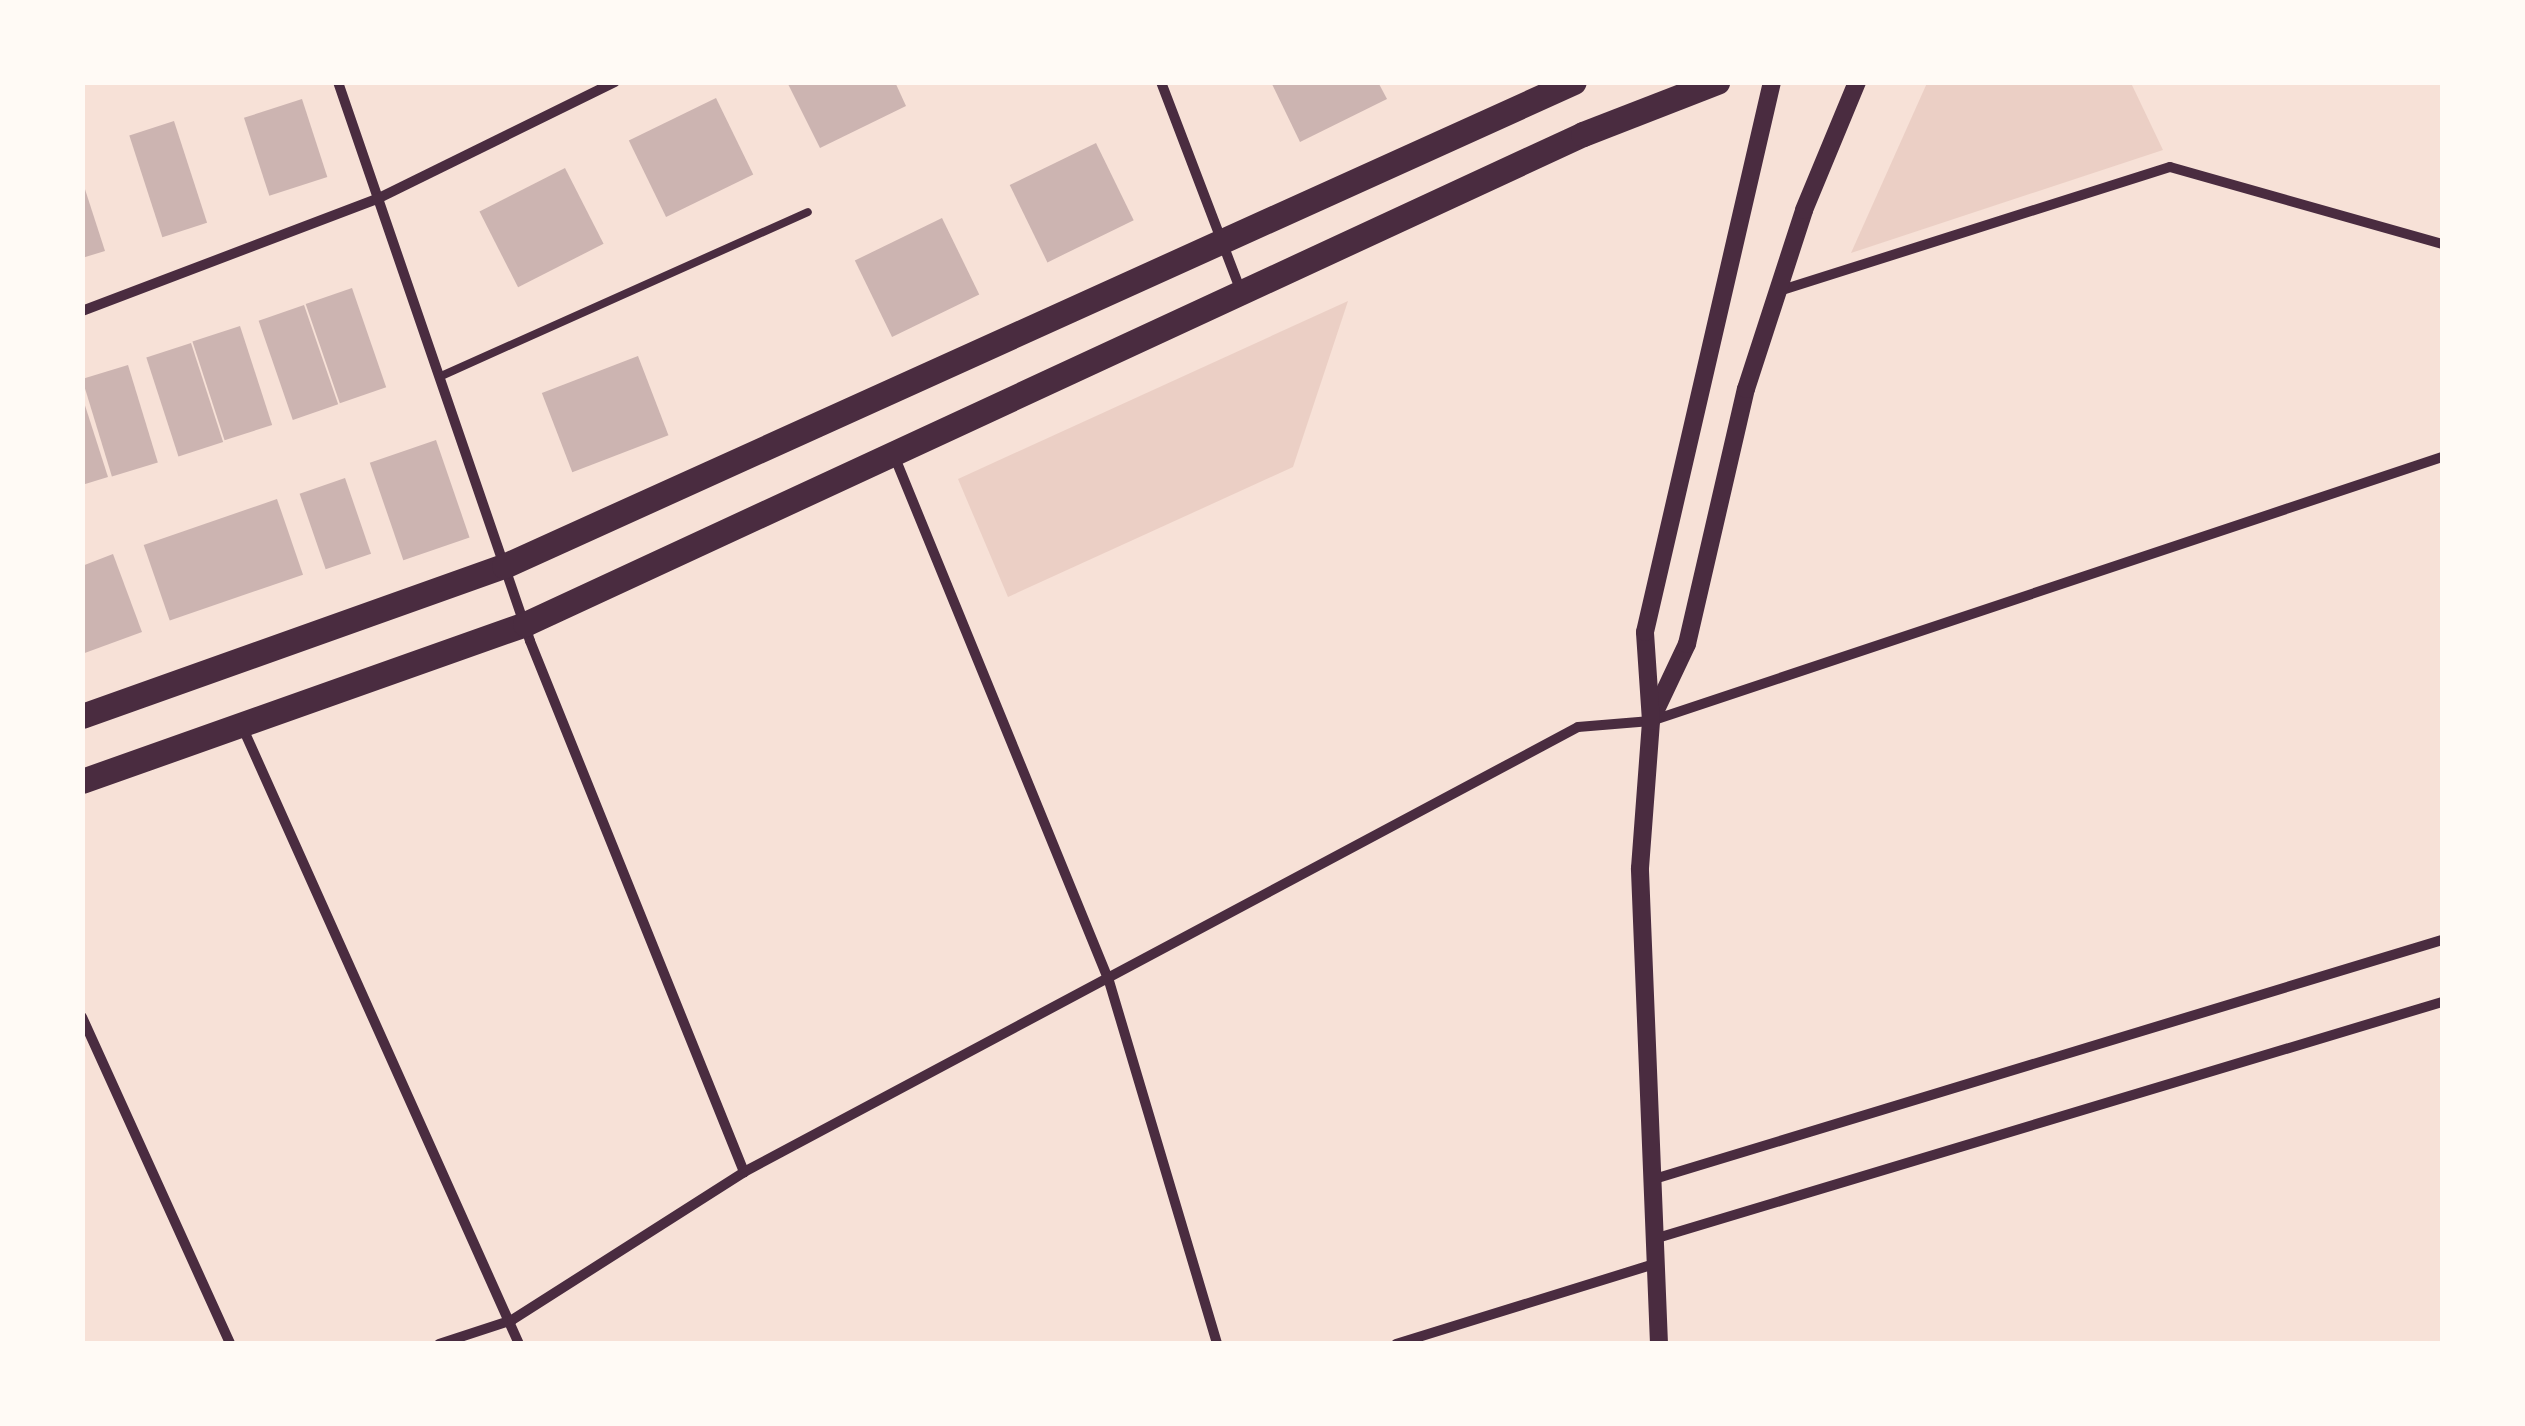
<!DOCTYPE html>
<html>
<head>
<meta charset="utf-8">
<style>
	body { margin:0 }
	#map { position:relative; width:2525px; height:1426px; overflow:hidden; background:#f7e1d7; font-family:"Times New Roman",serif }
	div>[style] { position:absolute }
	.green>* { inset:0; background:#ebcfc5 }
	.building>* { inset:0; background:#ccb4b1; transform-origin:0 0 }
	.service>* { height:8px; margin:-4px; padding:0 4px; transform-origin:4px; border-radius:4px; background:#4a2c40 }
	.minor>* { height:10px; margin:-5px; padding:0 5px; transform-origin:5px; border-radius:5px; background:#4a2c40 }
	.tertiary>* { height:18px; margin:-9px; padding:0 9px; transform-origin:9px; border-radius:9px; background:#4a2c40 }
	.primary>* { height:25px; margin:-12.5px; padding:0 12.5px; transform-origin:12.5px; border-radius:12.5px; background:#4a2c40 }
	span { translate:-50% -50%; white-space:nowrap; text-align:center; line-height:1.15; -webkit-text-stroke:8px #fffaf5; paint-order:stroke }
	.frame { position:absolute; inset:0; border:85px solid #fffaf5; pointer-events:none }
</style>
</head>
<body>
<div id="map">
	<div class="green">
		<i style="clip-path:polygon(1927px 83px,2131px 83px,2163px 150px,1851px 253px)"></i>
		<i style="clip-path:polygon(1348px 301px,1293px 467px,1008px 597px,958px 479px)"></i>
	</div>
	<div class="building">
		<i style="clip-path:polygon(787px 82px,895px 82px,906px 106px,820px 148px)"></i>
		<i style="clip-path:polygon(1271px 82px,1378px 82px,1387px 99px,1300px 142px)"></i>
		<i style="left:716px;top:98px;width:85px;height:97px;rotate:64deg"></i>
		<i style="left:302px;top:99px;width:82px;height:61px;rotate:72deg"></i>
		<i style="left:174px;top:121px;width:107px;height:47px;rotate:72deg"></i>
		<i style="left:1096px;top:143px;width:86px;height:96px;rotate:64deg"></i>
		<i style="left:565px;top:168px;width:85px;height:96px;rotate:63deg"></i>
		<i style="clip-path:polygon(82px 180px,105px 251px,82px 258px)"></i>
		<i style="left:942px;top:218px;width:85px;height:97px;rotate:64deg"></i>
		<i style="left:352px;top:288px;width:105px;height:49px;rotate:71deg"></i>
		<i style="left:304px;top:305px;width:105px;height:48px;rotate:71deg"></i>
		<i style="left:240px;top:326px;width:104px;height:50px;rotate:72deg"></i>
		<i style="left:191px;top:343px;width:104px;height:47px;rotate:72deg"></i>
		<i style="left:638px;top:356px;width:85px;height:103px;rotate:69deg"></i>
		<i style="left:128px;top:365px;width:102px;height:48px;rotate:73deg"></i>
		<i style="clip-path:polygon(82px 396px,108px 477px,82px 485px)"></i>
		<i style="left:436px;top:440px;width:103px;height:70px;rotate:71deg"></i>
		<i style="left:345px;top:478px;width:80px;height:48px;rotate:71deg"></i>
		<i style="left:277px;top:499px;width:80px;height:141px;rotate:71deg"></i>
		<i style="clip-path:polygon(113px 554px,142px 632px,82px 654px,82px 566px)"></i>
	</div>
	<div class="service">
		<i style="left:439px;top:377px;width:404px;rotate:-24.1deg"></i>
	</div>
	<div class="minor">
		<i style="left:338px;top:82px;width:591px;rotate:71.04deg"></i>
		<i style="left:530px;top:641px;width:573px;rotate:68.05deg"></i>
		<i style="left:1161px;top:82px;width:224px;rotate:69.1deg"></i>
		<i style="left:1779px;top:291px;width:410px;rotate:-17.6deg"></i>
		<i style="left:2170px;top:167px;width:283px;rotate:15.8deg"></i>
		<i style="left:82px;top:311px;width:316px;rotate:-20.8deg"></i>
		<i style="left:377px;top:199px;width:265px;rotate:-26.2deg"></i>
		<i style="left:893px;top:453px;width:570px;rotate:67.75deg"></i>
		<i style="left:1109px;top:981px;width:379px;rotate:73.4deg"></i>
		<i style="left:241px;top:724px;width:679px;rotate:65.85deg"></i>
		<i style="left:82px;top:1017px;width:359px;rotate:65.6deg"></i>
		<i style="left:1651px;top:1180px;width:827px;rotate:-16.88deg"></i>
		<i style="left:1654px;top:1239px;width:823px;rotate:-16.74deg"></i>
		<i style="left:439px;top:1344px;width:77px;rotate:-18.2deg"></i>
		<i style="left:512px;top:1320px;width:275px;rotate:-32.5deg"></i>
		<i style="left:744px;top:1172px;width:945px;rotate:-28.08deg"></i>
		<i style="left:1578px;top:727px;width:73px;rotate:-4.7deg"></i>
		<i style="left:1651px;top:721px;width:834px;rotate:-18.46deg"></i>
		<i style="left:1396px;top:1344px;width:271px;rotate:-17.2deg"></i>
	</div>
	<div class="tertiary">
		<i style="left:1653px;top:716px;width:80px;rotate:-64.7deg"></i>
		<i style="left:1687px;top:644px;width:262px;rotate:-77deg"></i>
		<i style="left:1746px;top:389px;width:188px;rotate:-72deg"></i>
		<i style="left:1804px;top:210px;width:139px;rotate:-67.5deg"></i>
		<i style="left:1659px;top:1344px;width:476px;rotate:-92.3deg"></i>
		<i style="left:1640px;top:868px;width:147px;rotate:-85.7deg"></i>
		<i style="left:1651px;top:721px;width:89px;rotate:-93.9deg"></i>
		<i style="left:1645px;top:632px;width:564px;rotate:-77deg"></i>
	</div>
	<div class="primary">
		<i style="left:82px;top:716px;width:448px;rotate:-19.6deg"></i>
		<i style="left:504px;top:566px;width:1174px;rotate:-24.34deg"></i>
		<i style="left:82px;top:781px;width:470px;rotate:-19.5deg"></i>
		<i style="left:525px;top:624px;width:1166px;rotate:-24.85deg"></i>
		<i style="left:1583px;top:134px;width:144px;rotate:-21.2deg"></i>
	</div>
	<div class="frame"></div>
</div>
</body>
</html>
